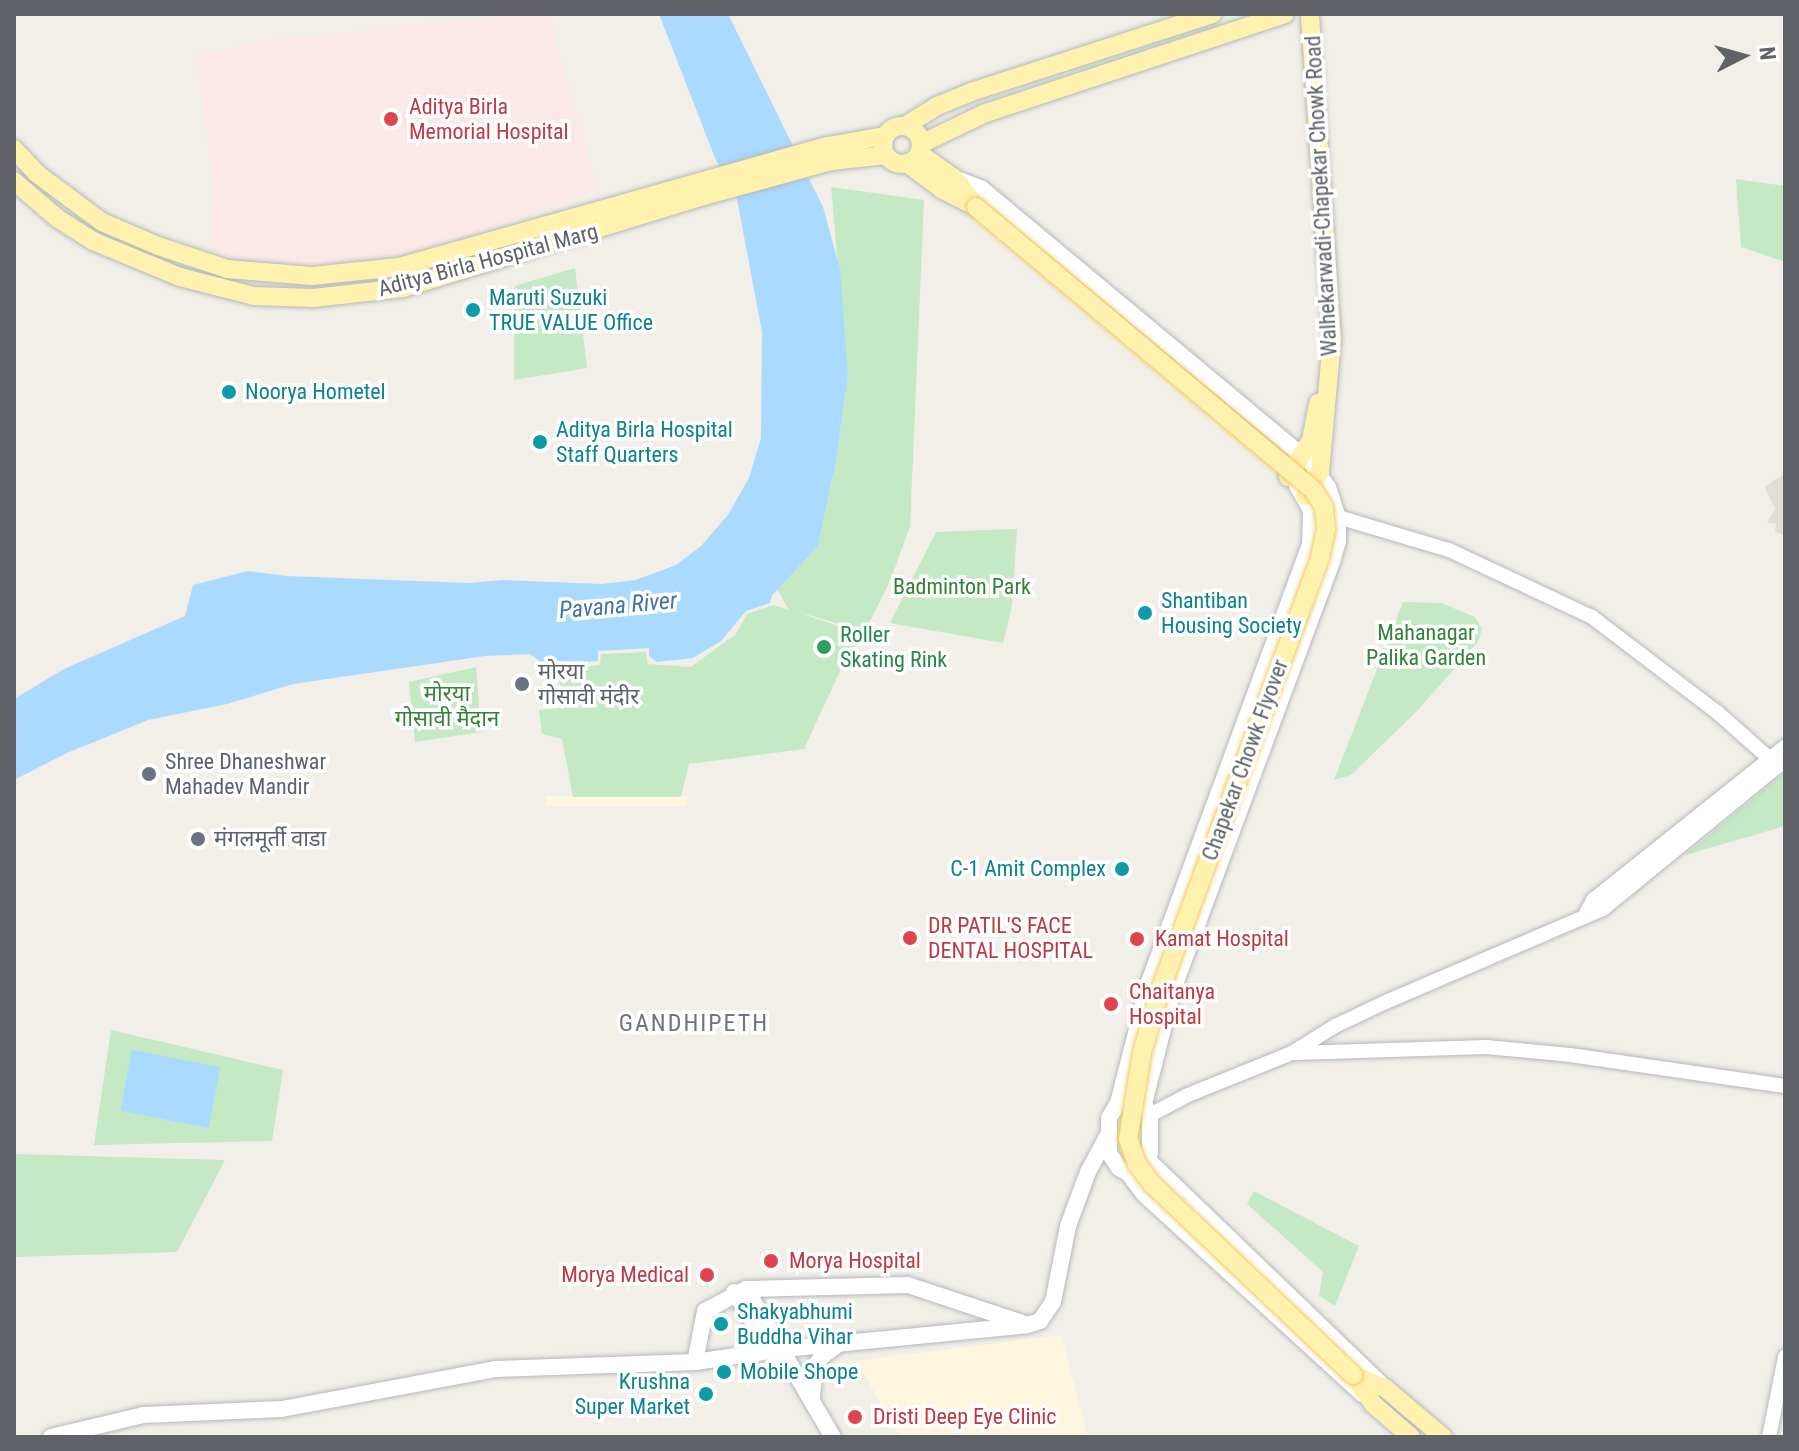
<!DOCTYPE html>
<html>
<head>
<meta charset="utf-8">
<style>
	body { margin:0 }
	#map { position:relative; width:1799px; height:1451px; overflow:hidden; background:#f1efe8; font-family:"Roboto Condensed","Noto Sans Devanagari",sans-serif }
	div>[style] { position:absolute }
	.commercial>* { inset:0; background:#fef7e0; transform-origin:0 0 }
	.education>* { inset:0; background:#e1ded6 }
	.medical>* { inset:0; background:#fce8e6 }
	.green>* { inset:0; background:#c5e8c5 }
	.water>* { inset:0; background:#aadaff; transform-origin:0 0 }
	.roads { filter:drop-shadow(0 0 2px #b5b8bc) drop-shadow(0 0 2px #b5b8bc) }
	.tertiary>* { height:14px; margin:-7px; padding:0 7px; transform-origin:7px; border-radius:7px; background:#fff }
	.secondary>* { height:16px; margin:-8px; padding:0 8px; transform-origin:8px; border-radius:8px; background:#fff }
	.primary>* { height:18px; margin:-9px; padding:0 9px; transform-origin:9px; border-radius:9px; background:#fff2af }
	.primary>.ring { margin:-9px; padding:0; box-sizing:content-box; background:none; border:18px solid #fff2af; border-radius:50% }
	.bridges { filter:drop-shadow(0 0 2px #f2c960) drop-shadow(0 0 2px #f2c960) }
	.primary-bridge>* { height:18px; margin:-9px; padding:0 9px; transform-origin:9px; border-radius:9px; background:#fff2af }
	.dots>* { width:22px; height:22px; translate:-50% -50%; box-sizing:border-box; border:4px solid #fff; border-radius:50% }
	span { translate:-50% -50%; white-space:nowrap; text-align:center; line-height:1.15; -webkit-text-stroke:7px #fff; paint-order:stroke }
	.health-label { font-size:22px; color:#be3a42 }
	.left { translate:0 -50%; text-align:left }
	.right { translate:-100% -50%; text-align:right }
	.street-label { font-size:22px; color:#5f6368 }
	.culture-label { font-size:22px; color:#0d838f }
	.park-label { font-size:22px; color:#348238 }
	.leisure-label { font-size:22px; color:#27864d }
	.worship-label { font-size:22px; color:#5b616d }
	.water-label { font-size:24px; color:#4174aa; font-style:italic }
	.neighbourhood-label { font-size:24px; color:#70757a; letter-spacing:2px }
	.frame { position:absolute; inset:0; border:16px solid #5f6368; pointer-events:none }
	.north { position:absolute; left:1703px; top:16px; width:80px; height:80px; -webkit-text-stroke:6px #fff; paint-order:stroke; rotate:84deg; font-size:22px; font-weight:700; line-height:32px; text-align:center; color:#5f6368 }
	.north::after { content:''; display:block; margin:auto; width:28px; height:36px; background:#5f6368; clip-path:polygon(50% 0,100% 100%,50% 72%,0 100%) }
</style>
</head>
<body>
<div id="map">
	<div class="commercial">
		<i style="left:546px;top:796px;width:141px;height:10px"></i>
		<i style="clip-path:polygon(1061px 1335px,1088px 1437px,901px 1437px,856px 1361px)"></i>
	</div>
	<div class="education">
		<i style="clip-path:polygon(1785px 473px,1785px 535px,1775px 532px,1776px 524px,1767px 523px,1775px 509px,1765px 487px)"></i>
	</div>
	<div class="medical">
		<i style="clip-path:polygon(522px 14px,548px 14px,597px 189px,497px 227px,413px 254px,356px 264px,273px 269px,237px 263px,209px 251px,213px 183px,196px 55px,270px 40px)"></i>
	</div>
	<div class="green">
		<i style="clip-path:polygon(1736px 179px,1785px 186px,1785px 262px,1741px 247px)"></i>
		<i style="clip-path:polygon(831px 187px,924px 200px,910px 526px,891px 579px,865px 631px,794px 611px,862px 634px,845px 660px,804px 749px,689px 764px,681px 797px,573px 797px,562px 739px,542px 734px,539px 710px,581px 706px,549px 673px,600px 665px,601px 654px,646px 652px,648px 664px,691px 667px,736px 634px,747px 614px,774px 605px,789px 610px,777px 589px,818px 546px,836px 461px,848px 375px)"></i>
		<i style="clip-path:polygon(575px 268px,587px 368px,514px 380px,515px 286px)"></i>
		<i style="clip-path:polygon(1017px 529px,1012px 605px,1003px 643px,890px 623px,936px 532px)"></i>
		<i style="clip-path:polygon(1403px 602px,1441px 603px,1475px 617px,1482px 629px,1478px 642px,1417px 711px,1351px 775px,1334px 780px)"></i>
		<i style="clip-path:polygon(476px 667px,481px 732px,415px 742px,409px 682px)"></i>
		<i style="clip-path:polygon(1785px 772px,1785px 826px,1685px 855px)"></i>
		<i style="clip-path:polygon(111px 1030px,283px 1070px,272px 1141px,94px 1145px)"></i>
		<i style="clip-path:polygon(14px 1154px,225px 1160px,177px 1252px,14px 1257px)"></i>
		<i style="clip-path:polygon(1254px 1191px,1359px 1246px,1335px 1306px,1319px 1296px,1323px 1272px,1247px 1204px)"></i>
	</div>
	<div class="water">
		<i style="clip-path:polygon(659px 14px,728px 14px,823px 207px,840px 269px,848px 375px,836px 461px,818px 546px,772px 595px,770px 603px,746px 611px,721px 641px,693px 658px,657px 662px,649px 656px,649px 648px,598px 651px,598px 661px,546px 666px,530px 654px,485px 656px,293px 684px,227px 704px,148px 720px,67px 753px,14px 780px,14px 699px,64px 669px,185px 616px,193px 585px,248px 571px,287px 576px,469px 583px,504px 580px,601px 584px,636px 580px,676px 565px,701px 546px,728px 515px,749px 478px,761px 438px,762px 332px,737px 199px,715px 158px)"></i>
		<i style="left:132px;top:1050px;width:90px;height:62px;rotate:11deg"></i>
	</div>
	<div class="roads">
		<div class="tertiary">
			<i style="left:1329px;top:518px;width:9px;rotate:-6deg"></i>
			<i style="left:1338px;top:517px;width:116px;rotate:16.6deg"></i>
			<i style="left:1449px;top:550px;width:158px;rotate:25.1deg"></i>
			<i style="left:1592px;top:617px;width:158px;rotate:37.3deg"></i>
			<i style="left:1718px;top:713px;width:80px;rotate:41.5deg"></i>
			<i style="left:1584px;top:917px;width:19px;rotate:-62deg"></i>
			<i style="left:1593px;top:900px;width:246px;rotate:-38.6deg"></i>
			<i style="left:1296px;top:1053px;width:190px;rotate:-1.8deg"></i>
			<i style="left:1486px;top:1047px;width:84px;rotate:5.4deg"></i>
			<i style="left:1570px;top:1055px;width:217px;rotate:8.2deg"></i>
			<i style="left:1150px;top:1115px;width:43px;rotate:-27.8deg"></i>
			<i style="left:1188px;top:1095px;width:112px;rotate:-22deg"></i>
			<i style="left:1292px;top:1053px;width:51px;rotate:-32.1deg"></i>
			<i style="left:1335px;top:1026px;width:59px;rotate:-25.3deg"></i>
			<i style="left:1388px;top:1001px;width:234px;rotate:-23.2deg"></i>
			<i style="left:1603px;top:909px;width:235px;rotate:-39.3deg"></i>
			<i style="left:1769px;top:1437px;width:82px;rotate:-78.7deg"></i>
		</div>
		<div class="secondary">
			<i style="left:954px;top:178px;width:30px;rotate:21deg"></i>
			<i style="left:982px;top:189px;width:428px;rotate:39.8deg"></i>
			<i style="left:1311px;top:463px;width:29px;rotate:55deg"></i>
			<i style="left:1328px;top:487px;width:32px;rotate:72deg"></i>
			<i style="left:1338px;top:517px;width:24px;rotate:90deg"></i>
			<i style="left:1338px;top:541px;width:22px;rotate:106deg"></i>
			<i style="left:1332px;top:562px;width:457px;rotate:110.4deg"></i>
			<i style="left:1173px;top:990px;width:118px;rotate:104.3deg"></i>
			<i style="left:1134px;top:1099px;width:11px;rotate:27deg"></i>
			<i style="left:1144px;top:1104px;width:13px;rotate:61deg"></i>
			<i style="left:1150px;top:1115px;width:37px;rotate:90deg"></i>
			<i style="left:1150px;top:1152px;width:13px;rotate:113deg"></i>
			<i style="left:1145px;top:1164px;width:19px;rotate:152deg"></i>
			<i style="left:1128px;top:1173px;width:10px;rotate:-151deg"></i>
			<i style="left:1119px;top:1168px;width:18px;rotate:-124deg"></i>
			<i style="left:1109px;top:1153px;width:35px;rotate:-90deg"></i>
			<i style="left:1109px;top:1118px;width:17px;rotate:-59deg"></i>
			<i style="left:1118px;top:1103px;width:16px;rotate:-14deg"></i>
			<i style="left:1118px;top:1103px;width:125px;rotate:-75.6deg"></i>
			<i style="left:1149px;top:982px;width:467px;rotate:-69.8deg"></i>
			<i style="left:1310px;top:544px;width:34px;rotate:-88deg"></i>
			<i style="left:1311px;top:510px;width:28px;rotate:-120deg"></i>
			<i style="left:1147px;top:1159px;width:330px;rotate:43.9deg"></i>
			<i style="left:1128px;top:1173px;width:26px;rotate:53deg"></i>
			<i style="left:1144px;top:1194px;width:297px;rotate:42.5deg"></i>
			<i style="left:746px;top:1289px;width:172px;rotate:59.6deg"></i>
			<i style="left:734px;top:1292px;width:80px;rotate:57.3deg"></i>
			<i style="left:695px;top:1362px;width:52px;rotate:-78.9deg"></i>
			<i style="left:705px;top:1311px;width:47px;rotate:-28.2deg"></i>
			<i style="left:746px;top:1289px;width:162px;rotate:-1.4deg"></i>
			<i style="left:908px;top:1285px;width:120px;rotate:18.4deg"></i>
			<i style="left:812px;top:1398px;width:32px;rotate:-85deg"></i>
			<i style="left:815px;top:1366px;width:14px;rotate:-54deg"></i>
			<i style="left:823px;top:1355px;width:14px;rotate:-34deg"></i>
			<i style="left:51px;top:1437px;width:95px;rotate:-13.4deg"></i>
			<i style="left:143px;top:1415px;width:139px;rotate:-2.5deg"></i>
			<i style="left:282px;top:1409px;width:218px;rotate:-10.6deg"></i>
			<i style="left:496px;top:1369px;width:199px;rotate:-2deg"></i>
			<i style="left:695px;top:1362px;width:90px;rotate:-8.3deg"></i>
			<i style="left:784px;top:1349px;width:244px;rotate:-5.6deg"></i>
			<i style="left:1027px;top:1325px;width:14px;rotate:-17deg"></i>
			<i style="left:1040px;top:1321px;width:23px;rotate:-56deg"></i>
			<i style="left:1053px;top:1302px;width:77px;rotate:-78.8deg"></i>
			<i style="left:1068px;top:1226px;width:58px;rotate:-69.7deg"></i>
			<i style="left:1088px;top:1172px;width:44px;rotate:-61.7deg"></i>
		</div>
		<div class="primary">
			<i class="ring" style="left:883px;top:126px;width:20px;height:20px"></i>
			<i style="left:905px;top:126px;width:38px;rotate:-32deg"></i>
			<i style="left:937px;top:106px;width:37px;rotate:-22deg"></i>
			<i style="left:971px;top:92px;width:254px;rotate:-17.9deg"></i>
			<i style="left:921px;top:144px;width:69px;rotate:-25.8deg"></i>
			<i style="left:983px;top:114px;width:318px;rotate:-18.3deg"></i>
			<i style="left:14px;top:149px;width:33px;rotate:47deg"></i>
			<i style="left:36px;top:173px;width:82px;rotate:36.6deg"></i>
			<i style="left:102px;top:222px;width:61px;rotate:23.2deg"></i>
			<i style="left:158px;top:246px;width:73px;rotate:18.4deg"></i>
			<i style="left:227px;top:269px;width:85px;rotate:4.7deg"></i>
			<i style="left:312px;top:276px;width:87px;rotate:-5.9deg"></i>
			<i style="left:399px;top:267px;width:446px;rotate:-15.8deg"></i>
			<i style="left:828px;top:146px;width:57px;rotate:-10.1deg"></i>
			<i style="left:919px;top:153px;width:43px;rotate:35.5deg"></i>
			<i style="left:954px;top:178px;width:33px;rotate:51deg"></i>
			<i style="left:907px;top:163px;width:45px;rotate:36.9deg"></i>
			<i style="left:943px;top:190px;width:37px;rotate:27deg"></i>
			<i style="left:14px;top:181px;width:57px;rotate:40.7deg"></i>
			<i style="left:57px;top:218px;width:43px;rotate:32.6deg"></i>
			<i style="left:93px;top:241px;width:94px;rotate:22.5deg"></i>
			<i style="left:180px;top:277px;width:76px;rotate:14.4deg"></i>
			<i style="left:254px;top:296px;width:59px;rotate:1.9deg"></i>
			<i style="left:313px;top:298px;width:91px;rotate:-6.3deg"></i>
			<i style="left:403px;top:288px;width:311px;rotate:-17deg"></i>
			<i style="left:700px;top:197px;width:137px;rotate:-15.3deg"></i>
			<i style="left:832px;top:161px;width:54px;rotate:-6.3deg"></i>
			<i style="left:1288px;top:477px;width:44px;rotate:-58.1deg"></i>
			<i style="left:1311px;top:440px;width:38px;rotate:-79deg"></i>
			<i style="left:1305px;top:496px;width:28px;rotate:-58deg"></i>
			<i style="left:1320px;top:472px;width:134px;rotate:-84.8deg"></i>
			<i style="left:1332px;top:339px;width:326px;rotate:-93.9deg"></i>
			<i style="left:1353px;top:1375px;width:35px;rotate:22deg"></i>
			<i style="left:1385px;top:1388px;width:76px;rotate:40.2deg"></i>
			<i style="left:1353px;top:1376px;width:34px;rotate:54deg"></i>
			<i style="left:1373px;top:1404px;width:50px;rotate:41deg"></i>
		</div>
	</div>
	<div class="bridges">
		<div class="primary-bridge">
			<i style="left:976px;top:207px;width:441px;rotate:40deg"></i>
			<i style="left:1314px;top:491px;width:19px;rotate:58deg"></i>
			<i style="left:1324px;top:507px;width:22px;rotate:85deg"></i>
			<i style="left:1326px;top:529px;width:30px;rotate:102deg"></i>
			<i style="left:1320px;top:558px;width:458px;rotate:110.3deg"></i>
			<i style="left:1161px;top:987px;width:69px;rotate:106.1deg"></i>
			<i style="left:1142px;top:1053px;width:87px;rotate:99.2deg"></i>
			<i style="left:1128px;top:1139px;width:27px;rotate:70deg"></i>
			<i style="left:1137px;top:1164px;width:26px;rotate:53deg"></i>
			<i style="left:1153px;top:1185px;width:276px;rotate:43.5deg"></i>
		</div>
	</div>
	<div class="dots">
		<i style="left:391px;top:119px;background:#e0444e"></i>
		<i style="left:473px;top:310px;background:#0f9aa8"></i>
		<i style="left:229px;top:392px;background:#0f9aa8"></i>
		<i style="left:540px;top:442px;background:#0f9aa8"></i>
		<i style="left:1145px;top:613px;background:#0f9aa8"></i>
		<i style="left:824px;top:647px;background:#2e9e5b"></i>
		<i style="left:522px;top:684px;background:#6b7280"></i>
		<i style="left:149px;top:774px;background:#6b7280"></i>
		<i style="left:198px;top:839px;background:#6b7280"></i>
		<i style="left:1122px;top:869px;background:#0f9aa8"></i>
		<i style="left:910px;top:938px;background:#e0444e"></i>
		<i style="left:1137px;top:939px;background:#e0444e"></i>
		<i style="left:1111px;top:1004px;background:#e0444e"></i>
		<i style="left:771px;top:1261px;background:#e0444e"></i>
		<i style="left:707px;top:1275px;background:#e0444e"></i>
		<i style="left:721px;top:1324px;background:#0f9aa8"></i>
		<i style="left:724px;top:1372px;background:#0f9aa8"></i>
		<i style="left:706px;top:1394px;background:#0f9aa8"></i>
		<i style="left:855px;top:1417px;background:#e0444e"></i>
	</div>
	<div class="health-label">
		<span class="left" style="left:409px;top:119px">Aditya Birla<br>Memorial Hospital</span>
		<span class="left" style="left:928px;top:938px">DR PATIL'S FACE<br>DENTAL HOSPITAL</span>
		<span class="left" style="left:1155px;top:939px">Kamat Hospital</span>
		<span class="left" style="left:1129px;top:1004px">Chaitanya<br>Hospital</span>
		<span class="left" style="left:789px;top:1261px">Morya Hospital</span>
		<span class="right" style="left:689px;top:1275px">Morya Medical</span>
		<span class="left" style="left:873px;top:1417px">Dristi Deep Eye Clinic</span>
	</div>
	<div class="street-label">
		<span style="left:1321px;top:196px;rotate:-93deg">Walhekarwadi-Chapekar Chowk Road</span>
		<span style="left:488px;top:260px;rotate:-15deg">Aditya Birla Hospital Marg</span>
		<span style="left:1245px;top:760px;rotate:-70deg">Chapekar Chowk Flyover</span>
	</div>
	<div class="culture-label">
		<span class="left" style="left:489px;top:310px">Maruti Suzuki<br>TRUE VALUE Office</span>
		<span class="left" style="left:245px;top:392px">Noorya Hometel</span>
		<span class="left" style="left:556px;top:442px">Aditya Birla Hospital<br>Staff Quarters</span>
		<span class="left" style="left:1161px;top:613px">Shantiban<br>Housing Society</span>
		<span class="right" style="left:1106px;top:869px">C-1 Amit Complex</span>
		<span class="left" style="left:737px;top:1324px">Shakyabhumi<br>Buddha Vihar</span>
		<span class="left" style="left:740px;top:1372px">Mobile Shope</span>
		<span class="right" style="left:690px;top:1394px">Krushna<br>Super Market</span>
	</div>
	<div class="park-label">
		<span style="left:962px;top:587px">Badminton Park</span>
		<span style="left:1426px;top:645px">Mahanagar<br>Palika Garden</span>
		<span style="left:447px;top:706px">मोरया<br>गोसावी मैदान</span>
	</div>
	<div class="leisure-label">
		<span class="left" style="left:840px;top:647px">Roller<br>Skating Rink</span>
	</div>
	<div class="worship-label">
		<span class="left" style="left:538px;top:684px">मोरया<br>गोसावी मंदीर</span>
		<span class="left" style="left:165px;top:774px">Shree Dhaneshwar<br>Mahadev Mandir</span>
		<span class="left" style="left:214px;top:839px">मंगलमूर्ती वाडा</span>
	</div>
	<div class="water-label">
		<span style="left:618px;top:606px;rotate:-5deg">Pavana River</span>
	</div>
	<div class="neighbourhood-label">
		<span style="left:694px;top:1024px">GANDHIPETH</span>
	</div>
	<div class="frame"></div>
	<div class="north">N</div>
</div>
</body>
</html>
